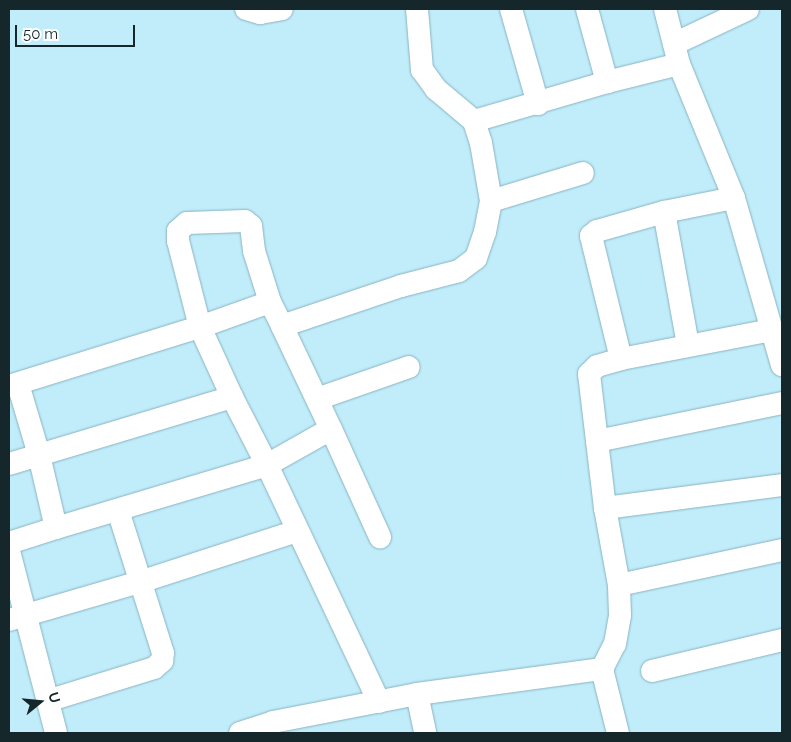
<!DOCTYPE html>
<html>
<head>
<meta charset="utf-8">
<style>
	body { margin:0 }
	#map { position:relative; width:791px; height:742px; overflow:hidden; background:#c1edfb; font-family:Raleway,sans-serif }
	div>[style] { position:absolute }
	.roads { filter:drop-shadow(0 0 1px #89b3c0) drop-shadow(0 0 1px #89b3c0) }
	.minor>* { height:22px; margin:-11px; padding:0 11px; transform-origin:11px; border-radius:11px; background:#fff }
	span { translate:-50% -50%; white-space:nowrap; text-align:center; line-height:1.15; -webkit-text-stroke:4px #fff; paint-order:stroke }
	.frame { position:absolute; inset:0; border:10px solid #16272c; pointer-events:none }
	.north { position:absolute; left:15px; top:677px; width:50px; height:50px; -webkit-text-stroke:4px #fff; paint-order:stroke; rotate:73deg; font-size:14px; font-weight:700; line-height:20px; text-align:center; color:#16272c }
	.north::after { content:''; display:block; margin:auto; width:18px; height:22px; background:#16272c; clip-path:polygon(50% 0,100% 100%,50% 72%,0 100%) }
	.scale { position:absolute; left:15px; top:25px; width:120px; height:22px; box-sizing:border-box; border:2px solid #16272c; border-top:0; padding-left:6px; font-size:15px; line-height:18px; white-space:nowrap; color:#16272c; -webkit-text-stroke:4px #fff; paint-order:stroke }
</style>
</head>
<body>
<div id="map">
	<div class="roads">
		<div class="minor">
			<i style="left:246px;top:9px;width:15px;rotate:16deg"></i>
			<i style="left:260px;top:13px;width:22px;rotate:-10deg"></i>
			<i style="left:511px;top:9px;width:99px;rotate:74.1deg"></i>
			<i style="left:587px;top:9px;width:76px;rotate:74.7deg"></i>
			<i style="left:665px;top:9px;width:57px;rotate:75.7deg"></i>
			<i style="left:679px;top:64px;width:145px;rotate:67.7deg"></i>
			<i style="left:734px;top:198px;width:174px;rotate:74deg"></i>
			<i style="left:674px;top:44px;width:82px;rotate:-25.3deg"></i>
			<i style="left:474px;top:121px;width:139px;rotate:-16.3deg"></i>
			<i style="left:607px;top:82px;width:74px;rotate:-14deg"></i>
			<i style="left:491px;top:201px;width:96px;rotate:-16.9deg"></i>
			<i style="left:270px;top:302px;width:27px;rotate:63deg"></i>
			<i style="left:282px;top:326px;width:126px;rotate:-18.6deg"></i>
			<i style="left:401px;top:286px;width:60px;rotate:-14.5deg"></i>
			<i style="left:459px;top:271px;width:21px;rotate:-37deg"></i>
			<i style="left:476px;top:258px;width:28px;rotate:-71deg"></i>
			<i style="left:485px;top:232px;width:32px;rotate:-79deg"></i>
			<i style="left:491px;top:201px;width:59px;rotate:-99.8deg"></i>
			<i style="left:481px;top:143px;width:23px;rotate:-108deg"></i>
			<i style="left:474px;top:121px;width:50px;rotate:-139.9deg"></i>
			<i style="left:436px;top:89px;width:24px;rotate:-126deg"></i>
			<i style="left:422px;top:70px;width:61px;rotate:-94.7deg"></i>
			<i style="left:282px;top:326px;width:114px;rotate:64.6deg"></i>
			<i style="left:331px;top:429px;width:119px;rotate:65.6deg"></i>
			<i style="left:688px;top:345px;width:135px;rotate:-100.2deg"></i>
			<i style="left:664px;top:212px;width:71px;rotate:-11.3deg"></i>
			<i style="left:621px;top:359px;width:154px;rotate:-10.9deg"></i>
			<i style="left:18px;top:384px;width:74px;rotate:73.5deg"></i>
			<i style="left:39px;top:455px;width:75px;rotate:76.9deg"></i>
			<i style="left:56px;top:528px;width:220px;rotate:-16.6deg"></i>
			<i style="left:267px;top:465px;width:73px;rotate:-29.4deg"></i>
			<i style="left:9px;top:386px;width:200px;rotate:-17.2deg"></i>
			<i style="left:200px;top:327px;width:89px;rotate:-104.3deg"></i>
			<i style="left:178px;top:241px;width:10px;rotate:-90deg"></i>
			<i style="left:178px;top:231px;width:12px;rotate:-42deg"></i>
			<i style="left:187px;top:223px;width:58px;rotate:-2deg"></i>
			<i style="left:245px;top:221px;width:8px;rotate:40deg"></i>
			<i style="left:251px;top:226px;width:25px;rotate:83deg"></i>
			<i style="left:254px;top:251px;width:53px;rotate:72.6deg"></i>
			<i style="left:270px;top:302px;width:74px;rotate:160.3deg"></i>
			<i style="left:200px;top:327px;width:77px;rotate:65.4deg"></i>
			<i style="left:317px;top:399px;width:97px;rotate:-19.2deg"></i>
			<i style="left:597px;top:441px;width:189px;rotate:-11.6deg"></i>
			<i style="left:9px;top:464px;width:233px;rotate:-16.7deg"></i>
			<i style="left:232px;top:397px;width:76px;rotate:62.8deg"></i>
			<i style="left:267px;top:465px;width:262px;rotate:64.7deg"></i>
			<i style="left:605px;top:508px;width:178px;rotate:-7.4deg"></i>
			<i style="left:9px;top:543px;width:49px;rotate:-17.7deg"></i>
			<i style="left:9px;top:551px;width:188px;rotate:75.5deg"></i>
			<i style="left:619px;top:585px;width:78px;rotate:-100.3deg"></i>
			<i style="left:605px;top:508px;width:135px;rotate:-96.8deg"></i>
			<i style="left:589px;top:374px;width:11px;rotate:-45deg"></i>
			<i style="left:597px;top:366px;width:25px;rotate:-16deg"></i>
			<i style="left:621px;top:359px;width:127px;rotate:-103.7deg"></i>
			<i style="left:591px;top:236px;width:8px;rotate:-40deg"></i>
			<i style="left:597px;top:231px;width:70px;rotate:-15.8deg"></i>
			<i style="left:9px;top:620px;width:136px;rotate:-16.2deg"></i>
			<i style="left:140px;top:582px;width:165px;rotate:-18deg"></i>
			<i style="left:602px;top:669px;width:28px;rotate:-63deg"></i>
			<i style="left:615px;top:644px;width:29px;rotate:-80deg"></i>
			<i style="left:620px;top:615px;width:30px;rotate:-92deg"></i>
			<i style="left:619px;top:585px;width:167px;rotate:-12.1deg"></i>
			<i style="left:652px;top:671px;width:134px;rotate:-13.4deg"></i>
			<i style="left:417px;top:694px;width:40px;rotate:78deg"></i>
			<i style="left:47px;top:701px;width:112px;rotate:-17.1deg"></i>
			<i style="left:154px;top:668px;width:11px;rotate:-41deg"></i>
			<i style="left:162px;top:661px;width:8px;rotate:-83deg"></i>
			<i style="left:163px;top:653px;width:150px;rotate:-107.5deg"></i>
			<i style="left:240px;top:733px;width:35px;rotate:-18deg"></i>
			<i style="left:273px;top:722px;width:147px;rotate:-11deg"></i>
			<i style="left:417px;top:694px;width:187px;rotate:-7.7deg"></i>
			<i style="left:602px;top:669px;width:66px;rotate:76deg"></i>
		</div>
	</div>
	<div class="frame"></div>
	<div class="north">U</div>
	<div class="scale">50 m</div>
</div>
</body>
</html>
